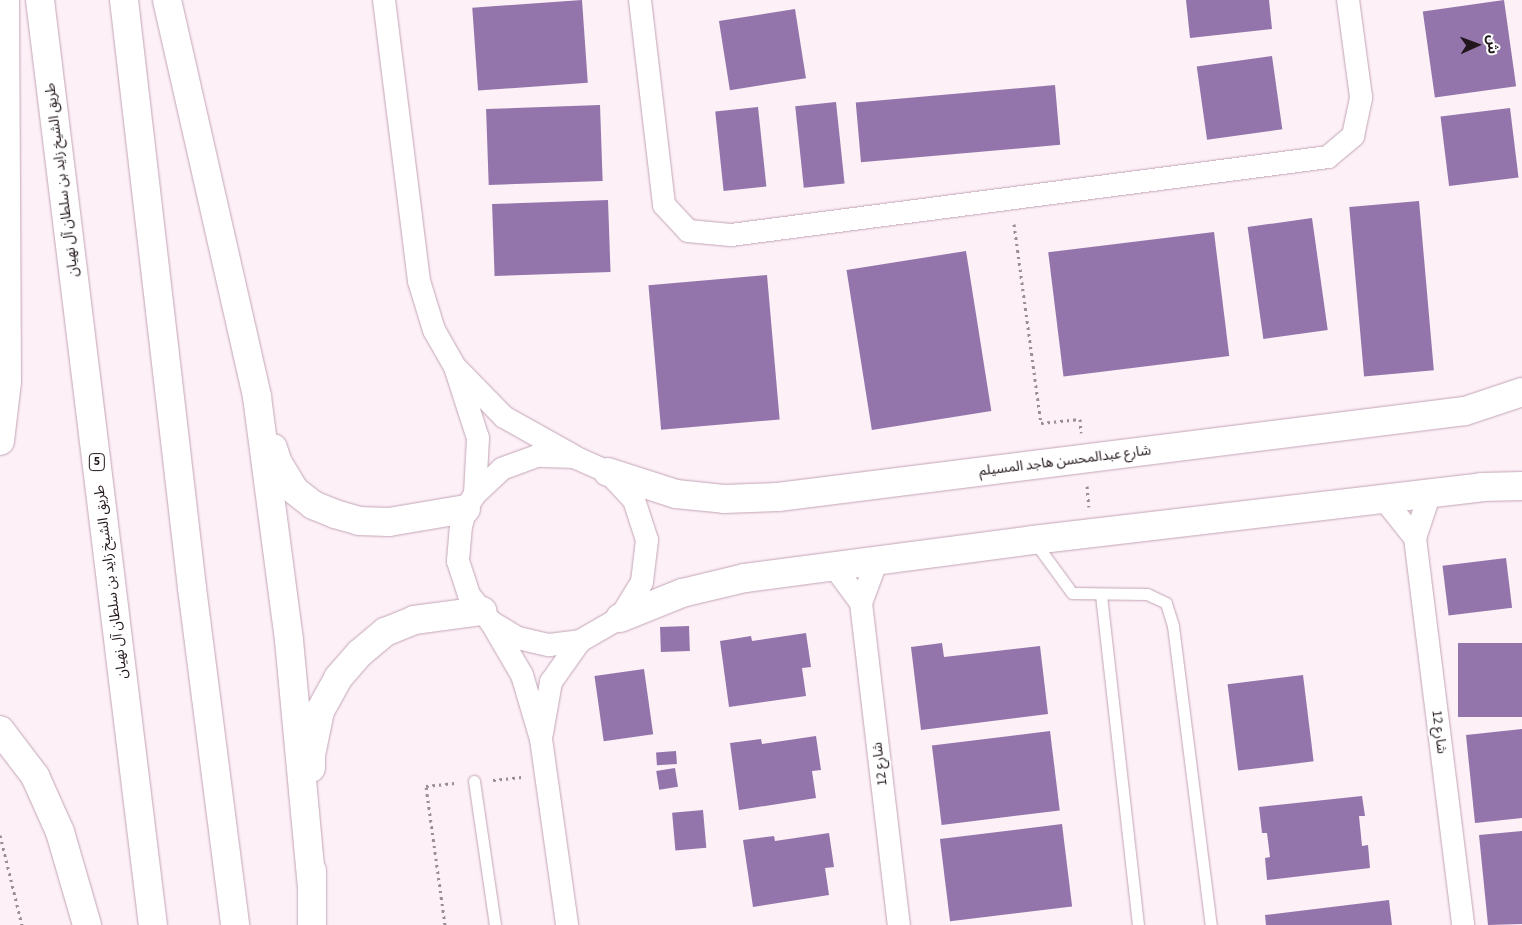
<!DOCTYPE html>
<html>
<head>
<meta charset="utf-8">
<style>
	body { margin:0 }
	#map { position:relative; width:1522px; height:925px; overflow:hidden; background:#fdf0f7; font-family:"Source Sans 3","Noto Sans Arabic",sans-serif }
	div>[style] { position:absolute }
	.building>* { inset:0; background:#9375ab; transform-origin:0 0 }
	.path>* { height:3px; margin-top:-1.5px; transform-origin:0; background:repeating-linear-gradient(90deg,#9a8d94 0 2.5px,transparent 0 6.5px) }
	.roads { filter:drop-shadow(0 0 1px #c3a4b6) drop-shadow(0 0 1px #c3a4b6) }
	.service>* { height:11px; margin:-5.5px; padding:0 5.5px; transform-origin:5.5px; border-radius:5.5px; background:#fff }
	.minor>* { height:22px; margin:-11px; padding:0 11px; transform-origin:11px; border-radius:11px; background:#fff }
	.tertiary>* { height:28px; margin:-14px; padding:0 14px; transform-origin:14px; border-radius:14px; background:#fff }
	.motorway>* { height:28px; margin:-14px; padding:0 14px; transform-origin:14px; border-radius:14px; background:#fff }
	span { translate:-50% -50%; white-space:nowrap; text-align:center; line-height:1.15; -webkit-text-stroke:4.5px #fff; paint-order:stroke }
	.shield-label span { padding:1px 4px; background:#fff; border:1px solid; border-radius:4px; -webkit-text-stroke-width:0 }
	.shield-label { font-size:12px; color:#22161d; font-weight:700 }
	.street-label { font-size:14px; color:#22161d }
	.north { position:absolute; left:1452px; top:20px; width:50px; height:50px; -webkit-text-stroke:4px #fff; paint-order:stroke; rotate:88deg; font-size:14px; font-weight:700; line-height:20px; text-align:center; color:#22161d }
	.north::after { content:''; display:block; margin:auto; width:18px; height:22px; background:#22161d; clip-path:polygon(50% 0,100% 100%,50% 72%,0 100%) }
</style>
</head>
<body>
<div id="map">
	<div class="building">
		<i style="left:582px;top:0;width:83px;height:110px;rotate:86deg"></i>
		<i style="clip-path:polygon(1186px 0,1269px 0,1272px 29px,1190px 38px)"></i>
		<i style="left:1504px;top:0;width:87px;height:82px;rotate:82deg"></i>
		<i style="left:795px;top:9px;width:70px;height:77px;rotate:81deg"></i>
		<i style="left:1272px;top:56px;width:74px;height:76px;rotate:82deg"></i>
		<i style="left:1055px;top:85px;width:60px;height:200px;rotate:85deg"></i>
		<i style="left:836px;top:102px;width:82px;height:41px;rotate:84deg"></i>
		<i style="left:600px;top:105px;width:76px;height:114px;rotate:88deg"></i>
		<i style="left:758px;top:107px;width:80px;height:43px;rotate:84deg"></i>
		<i style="left:1510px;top:108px;width:70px;height:70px;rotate:83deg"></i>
		<i style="left:608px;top:200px;width:72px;height:116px;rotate:88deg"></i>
		<i style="left:1419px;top:201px;width:170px;height:70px;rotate:85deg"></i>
		<i style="left:1312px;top:218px;width:113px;height:65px;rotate:82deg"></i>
		<i style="left:1214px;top:232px;width:125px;height:167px;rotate:83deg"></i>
		<i style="left:966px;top:251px;width:162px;height:121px;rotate:81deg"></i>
		<i style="left:767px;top:275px;width:145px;height:119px;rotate:85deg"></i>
		<i style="left:1506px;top:558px;width:50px;height:64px;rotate:83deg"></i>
		<i style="left:689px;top:626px;width:25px;height:29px;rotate:88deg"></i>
		<i style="clip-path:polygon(806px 633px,811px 667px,802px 668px,806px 696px,729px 707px,720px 641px,751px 636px,752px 641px)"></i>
		<i style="clip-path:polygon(942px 643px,944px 657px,1040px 646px,1048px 714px,921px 730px,911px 647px)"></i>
		<i style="left:1522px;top:643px;width:74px;height:64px;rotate:90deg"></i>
		<i style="left:644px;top:669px;width:66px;height:50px;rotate:82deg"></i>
		<i style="left:1303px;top:675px;width:87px;height:76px;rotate:83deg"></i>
		<i style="clip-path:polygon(1522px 729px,1522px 818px,1475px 823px,1466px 735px)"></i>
		<i style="left:1050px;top:731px;width:80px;height:119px;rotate:83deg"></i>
		<i style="clip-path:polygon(816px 736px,821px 770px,812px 771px,816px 798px,739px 810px,730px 743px,761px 739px,762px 744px)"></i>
		<i style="left:676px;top:751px;width:13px;height:20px;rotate:86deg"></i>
		<i style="left:675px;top:768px;width:19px;height:19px;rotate:81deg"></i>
		<i style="clip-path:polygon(1362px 796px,1365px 816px,1359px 816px,1362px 846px,1368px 845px,1370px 868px,1267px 880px,1265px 858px,1270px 857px,1267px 833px,1262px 833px,1259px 807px)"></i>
		<i style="left:703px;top:810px;width:38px;height:31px;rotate:85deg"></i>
		<i style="left:1062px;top:824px;width:83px;height:123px;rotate:83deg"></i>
		<i style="clip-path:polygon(1522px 831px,1522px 924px,1488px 925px,1479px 835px)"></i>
		<i style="clip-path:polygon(829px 833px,834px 867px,825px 868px,829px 895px,753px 907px,743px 840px,774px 836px,775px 841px)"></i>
		<i style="clip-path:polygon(1389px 900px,1392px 925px,1266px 925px,1265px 915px)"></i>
	</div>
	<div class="path">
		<i style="left:1014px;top:224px;width:201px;rotate:82.3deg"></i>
		<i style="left:1041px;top:423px;width:39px;rotate:-6deg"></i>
		<i style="left:1080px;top:419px;width:14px;rotate:86deg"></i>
		<i style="left:1087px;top:486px;width:21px;rotate:85deg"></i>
		<i style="left:493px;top:780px;width:29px;rotate:-6deg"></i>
		<i style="left:0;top:835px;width:93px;rotate:76.3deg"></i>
		<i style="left:445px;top:925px;width:140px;rotate:-97.8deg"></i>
		<i style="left:426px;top:786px;width:29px;rotate:-6deg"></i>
	</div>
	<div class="roads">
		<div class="service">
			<i style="left:1034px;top:541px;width:64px;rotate:53.8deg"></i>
			<i style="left:1072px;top:593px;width:75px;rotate:0.8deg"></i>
			<i style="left:1147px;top:594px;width:21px;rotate:25deg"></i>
			<i style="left:1166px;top:603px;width:24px;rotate:73deg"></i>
			<i style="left:1173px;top:626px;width:301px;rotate:82.8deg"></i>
			<i style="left:1101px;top:595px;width:332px;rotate:83.6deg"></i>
			<i style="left:474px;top:781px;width:146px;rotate:81.7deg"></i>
		</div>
		<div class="minor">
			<i style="left:384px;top:0;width:283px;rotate:82.9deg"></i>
			<i style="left:419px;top:281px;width:51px;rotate:73deg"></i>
			<i style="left:434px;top:330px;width:43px;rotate:60.4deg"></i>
			<i style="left:455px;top:367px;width:75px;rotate:72.1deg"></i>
			<i style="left:478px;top:438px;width:56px;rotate:93.1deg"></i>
			<i style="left:640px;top:0;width:206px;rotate:83.3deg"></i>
			<i style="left:664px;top:205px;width:35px;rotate:47deg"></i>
			<i style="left:688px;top:231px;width:43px;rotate:5.3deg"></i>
			<i style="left:731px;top:235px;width:602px;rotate:-7.44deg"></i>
			<i style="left:1328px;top:157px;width:33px;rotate:-40deg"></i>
			<i style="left:1353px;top:136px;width:40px;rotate:-78deg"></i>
			<i style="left:1361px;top:97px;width:98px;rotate:-97.6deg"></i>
			<i style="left:458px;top:370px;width:66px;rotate:45.6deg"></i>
			<i style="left:504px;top:417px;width:78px;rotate:29.2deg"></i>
			<i style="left:1430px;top:493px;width:47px;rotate:108.4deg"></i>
			<i style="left:1415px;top:538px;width:390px;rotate:82.9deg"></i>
			<i style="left:1384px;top:499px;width:50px;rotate:51.5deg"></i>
			<i style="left:877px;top:560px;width:46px;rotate:110.4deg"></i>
			<i style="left:861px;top:603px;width:324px;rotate:83.3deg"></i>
			<i style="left:833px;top:565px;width:47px;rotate:53.6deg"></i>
			<i style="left:491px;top:622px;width:31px;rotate:31deg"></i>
			<i style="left:518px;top:638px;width:32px;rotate:13deg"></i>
			<i style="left:549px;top:645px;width:31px;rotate:-7deg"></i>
			<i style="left:580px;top:641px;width:46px;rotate:-29.9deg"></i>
			<i style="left:620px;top:618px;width:42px;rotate:-58.6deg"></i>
			<i style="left:642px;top:582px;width:42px;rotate:-83.2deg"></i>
			<i style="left:647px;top:540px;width:42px;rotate:-108deg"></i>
			<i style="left:634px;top:500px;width:38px;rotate:-133deg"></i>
			<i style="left:608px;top:472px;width:36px;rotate:-156deg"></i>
			<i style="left:575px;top:457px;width:38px;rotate:-178deg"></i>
			<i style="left:537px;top:456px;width:37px;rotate:160deg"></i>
			<i style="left:502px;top:469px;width:37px;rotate:137deg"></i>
			<i style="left:475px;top:494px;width:17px;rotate:121deg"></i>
			<i style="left:466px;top:509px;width:18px;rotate:106deg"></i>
			<i style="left:461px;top:526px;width:35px;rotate:95deg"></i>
			<i style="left:458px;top:561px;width:36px;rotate:72deg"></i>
			<i style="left:469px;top:595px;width:35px;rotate:51deg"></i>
			<i style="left:491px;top:622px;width:61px;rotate:59.7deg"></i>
			<i style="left:522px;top:675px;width:67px;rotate:73.5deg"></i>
			<i style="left:541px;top:739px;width:188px;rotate:82deg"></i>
			<i style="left:542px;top:733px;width:52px;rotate:-80deg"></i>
			<i style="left:551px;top:682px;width:50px;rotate:-54.7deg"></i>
		</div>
		<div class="tertiary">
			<i style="left:0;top:441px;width:60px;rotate:-83.3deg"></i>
			<i style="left:7px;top:381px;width:381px;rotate:-90.3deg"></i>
			<i style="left:608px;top:472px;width:71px;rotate:17.9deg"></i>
			<i style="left:676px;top:494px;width:48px;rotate:5.9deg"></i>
			<i style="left:724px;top:499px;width:54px;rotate:-2.1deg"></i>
			<i style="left:778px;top:497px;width:692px;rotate:-7.14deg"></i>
			<i style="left:1465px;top:411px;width:60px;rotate:-18.4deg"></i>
			<i style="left:620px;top:618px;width:67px;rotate:-22deg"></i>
			<i style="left:682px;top:593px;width:65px;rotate:-13.4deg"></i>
			<i style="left:745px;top:578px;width:290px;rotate:-7.5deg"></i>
			<i style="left:1033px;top:540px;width:452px;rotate:-6.7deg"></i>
			<i style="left:1482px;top:487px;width:40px;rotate:-1.4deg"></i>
			<i style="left:0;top:730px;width:58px;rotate:52.7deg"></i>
			<i style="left:35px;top:776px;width:61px;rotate:65.9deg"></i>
			<i style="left:60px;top:832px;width:97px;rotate:73.8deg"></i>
		</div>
		<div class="motorway">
			<i style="left:40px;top:0;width:932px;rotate:83.04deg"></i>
			<i style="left:124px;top:0;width:592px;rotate:83.4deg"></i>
			<i style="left:192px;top:588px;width:340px;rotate:82.7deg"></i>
			<i style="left:167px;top:0;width:407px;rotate:77.2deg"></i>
			<i style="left:257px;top:397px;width:245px;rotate:82.5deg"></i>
			<i style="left:289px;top:640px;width:250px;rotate:84.7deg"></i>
			<i style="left:273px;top:448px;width:16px;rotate:72deg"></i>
			<i style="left:278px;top:463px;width:31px;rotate:59deg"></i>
			<i style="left:294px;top:490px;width:24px;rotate:38deg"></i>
			<i style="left:313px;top:505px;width:24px;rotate:22deg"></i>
			<i style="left:335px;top:514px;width:25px;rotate:16deg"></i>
			<i style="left:359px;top:521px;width:30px;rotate:2deg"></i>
			<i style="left:389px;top:522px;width:78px;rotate:-9.6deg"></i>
			<i style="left:311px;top:768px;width:13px;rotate:-90deg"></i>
			<i style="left:311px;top:755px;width:45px;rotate:-78.4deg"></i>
			<i style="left:320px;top:711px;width:38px;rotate:-61deg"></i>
			<i style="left:338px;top:678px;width:33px;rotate:-49deg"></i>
			<i style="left:360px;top:653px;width:33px;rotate:-40deg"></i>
			<i style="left:385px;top:632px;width:31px;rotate:-22deg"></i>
			<i style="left:414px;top:620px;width:69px;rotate:-7.5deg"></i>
			<i style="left:312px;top:925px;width:54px;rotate:-90deg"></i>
		</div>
	</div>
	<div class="shield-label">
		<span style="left:97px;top:462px">5</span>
	</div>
	<div class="street-label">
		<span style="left:62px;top:180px;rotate:-97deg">طريق الشيخ زايد بن سلطان آل نهيان</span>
		<span style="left:1065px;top:461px;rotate:-7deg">شارع عبدالمحسن هاجد المسيلم</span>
		<span style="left:111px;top:582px;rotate:-97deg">طريق الشيخ زايد بن سلطان آل نهيان</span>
		<span style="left:1439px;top:732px;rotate:83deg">شارع 12</span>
		<span style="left:880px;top:764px;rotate:-97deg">شارع 12</span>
	</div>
	<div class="north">ش</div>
</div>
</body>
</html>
